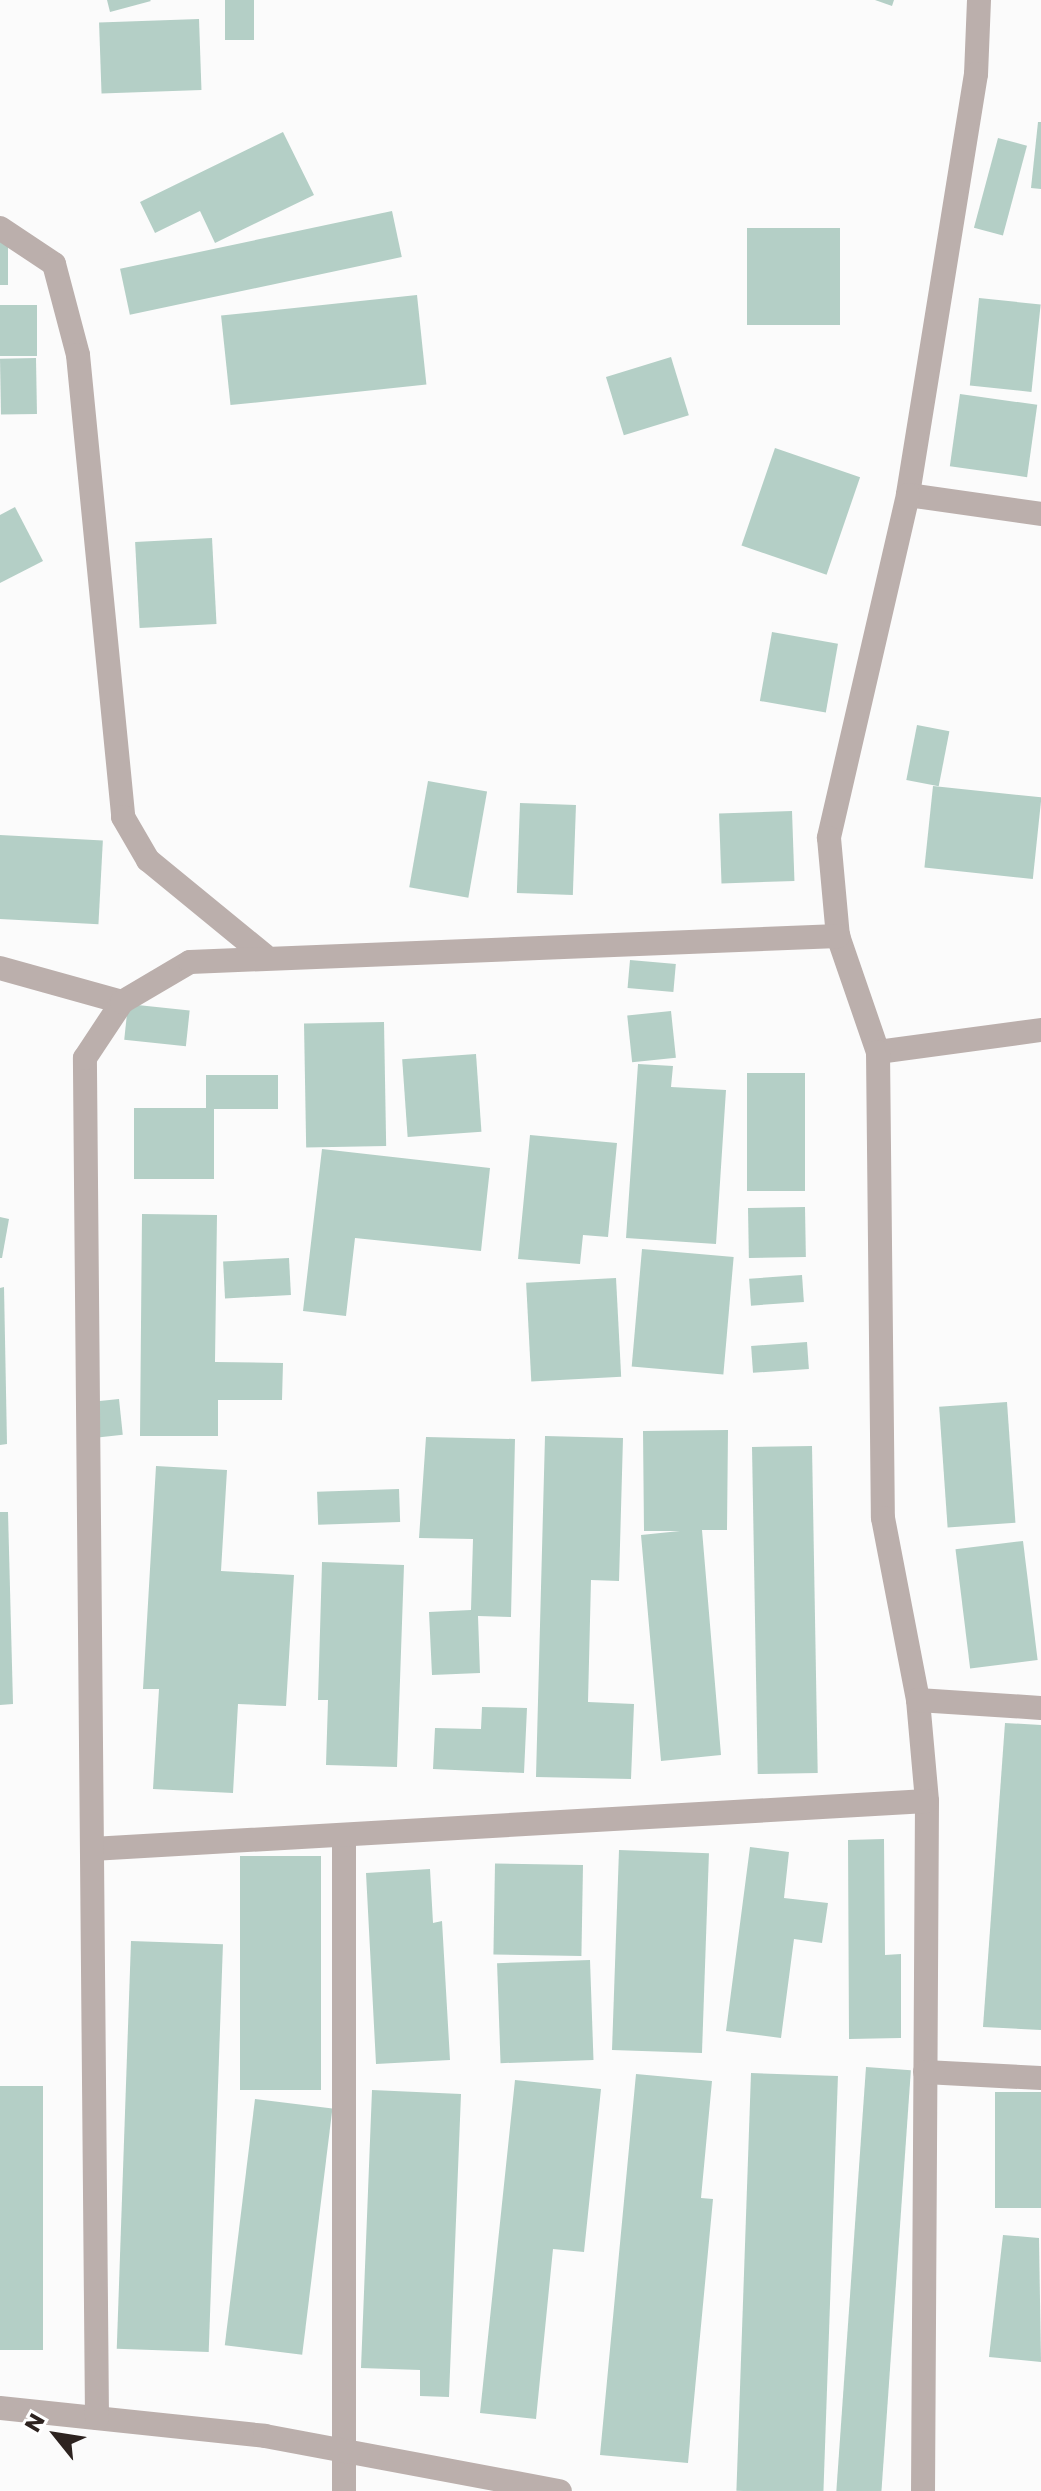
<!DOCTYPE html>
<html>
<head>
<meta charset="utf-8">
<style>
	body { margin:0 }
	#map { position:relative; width:1041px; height:2491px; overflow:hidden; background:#fbfbfb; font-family:Poppins,sans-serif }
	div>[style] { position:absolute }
	.building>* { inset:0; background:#b4cfc6; transform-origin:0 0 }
	.minor>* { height:24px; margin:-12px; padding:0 12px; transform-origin:12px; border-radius:12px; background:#bbafac }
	span { translate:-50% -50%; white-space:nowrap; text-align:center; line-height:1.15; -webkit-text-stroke:6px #fff; paint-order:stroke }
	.north { position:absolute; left:16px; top:2395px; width:80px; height:80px; -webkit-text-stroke:6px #fff; paint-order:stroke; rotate:300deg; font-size:22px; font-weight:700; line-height:32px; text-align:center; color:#2d2320 }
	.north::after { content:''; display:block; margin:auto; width:28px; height:36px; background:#2d2320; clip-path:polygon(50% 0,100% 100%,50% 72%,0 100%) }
</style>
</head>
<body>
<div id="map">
	<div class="building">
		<i style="clip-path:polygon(107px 0,150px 0,151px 1px,110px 12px)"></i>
		<i style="left:225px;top:0;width:29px;height:40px"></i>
		<i style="clip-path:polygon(875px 0,894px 0,892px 6px)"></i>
		<i style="left:199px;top:19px;width:71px;height:100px;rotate:88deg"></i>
		<i style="clip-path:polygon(1038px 122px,1041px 122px,1041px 189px,1031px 188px)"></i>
		<i style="clip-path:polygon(283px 132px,314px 195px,215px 243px,200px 211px,155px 233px,140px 202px)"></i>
		<i style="left:998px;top:138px;width:30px;height:93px;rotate:15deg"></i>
		<i style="left:392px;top:211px;width:47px;height:278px;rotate:78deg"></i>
		<i style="left:747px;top:228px;width:93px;height:97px"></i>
		<i style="left:0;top:240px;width:8px;height:45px"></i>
		<i style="left:417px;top:295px;width:90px;height:197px;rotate:84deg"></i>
		<i style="left:979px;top:298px;width:62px;height:88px;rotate:6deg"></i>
		<i style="left:0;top:305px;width:37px;height:51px"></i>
		<i style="left:671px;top:357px;width:61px;height:68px;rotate:73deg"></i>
		<i style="left:36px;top:358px;width:56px;height:36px;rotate:89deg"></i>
		<i style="left:960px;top:394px;width:78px;height:73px;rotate:8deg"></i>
		<i style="left:775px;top:448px;width:90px;height:103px;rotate:19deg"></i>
		<i style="clip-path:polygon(15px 507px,43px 561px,0 583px,0 515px)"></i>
		<i style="left:212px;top:538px;width:86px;height:77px;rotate:87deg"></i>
		<i style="left:772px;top:632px;width:67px;height:70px;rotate:10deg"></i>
		<i style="left:917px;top:725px;width:33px;height:56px;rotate:11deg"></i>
		<i style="left:428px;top:781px;width:60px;height:108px;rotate:10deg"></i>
		<i style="left:933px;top:786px;width:109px;height:82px;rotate:6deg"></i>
		<i style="left:520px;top:803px;width:56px;height:90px;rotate:2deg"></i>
		<i style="left:792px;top:811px;width:70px;height:73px;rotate:88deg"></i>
		<i style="left:0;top:835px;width:103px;height:84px;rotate:3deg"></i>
		<i style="left:630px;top:960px;width:46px;height:28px;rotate:5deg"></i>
		<i style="left:128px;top:1004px;width:62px;height:36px;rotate:6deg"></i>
		<i style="left:671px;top:1011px;width:47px;height:44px;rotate:84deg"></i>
		<i style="left:384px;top:1022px;width:124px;height:80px;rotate:89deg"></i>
		<i style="left:476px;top:1054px;width:78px;height:74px;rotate:86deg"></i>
		<i style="clip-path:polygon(638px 1064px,673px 1066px,671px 1087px,726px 1090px,716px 1244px,626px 1238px)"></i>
		<i style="left:805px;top:1073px;width:118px;height:58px;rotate:90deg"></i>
		<i style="clip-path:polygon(206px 1075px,278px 1075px,278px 1109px,214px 1109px,214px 1179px,134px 1179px,134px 1108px,206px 1108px)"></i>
		<i style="clip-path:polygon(530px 1135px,617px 1143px,608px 1237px,583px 1235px,580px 1264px,518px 1259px)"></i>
		<i style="clip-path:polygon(322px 1149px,490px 1168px,481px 1251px,355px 1238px,346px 1316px,303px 1311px)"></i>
		<i style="left:805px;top:1207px;width:50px;height:57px;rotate:89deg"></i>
		<i style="clip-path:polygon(142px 1214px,217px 1215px,215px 1362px,283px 1363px,282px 1400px,218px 1400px,218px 1436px,140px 1436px)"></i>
		<i style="clip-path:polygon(0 1217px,9px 1219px,2px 1258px,0 1258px)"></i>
		<i style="left:642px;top:1249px;width:92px;height:118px;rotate:5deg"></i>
		<i style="left:289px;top:1258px;width:37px;height:66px;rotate:87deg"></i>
		<i style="left:802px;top:1275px;width:27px;height:53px;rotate:86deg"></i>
		<i style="left:616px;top:1278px;width:99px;height:90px;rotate:87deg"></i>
		<i style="clip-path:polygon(4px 1287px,7px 1444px,0 1445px,0 1288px)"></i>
		<i style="left:807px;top:1342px;width:27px;height:56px;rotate:86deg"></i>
		<i style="left:119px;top:1399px;width:36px;height:39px;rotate:84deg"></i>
		<i style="left:1007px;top:1402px;width:121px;height:68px;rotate:86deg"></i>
		<i style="clip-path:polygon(728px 1430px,727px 1530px,702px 1530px,721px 1755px,661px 1761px,641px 1535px,680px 1531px,644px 1531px,643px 1431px)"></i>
		<i style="clip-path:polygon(545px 1436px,623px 1438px,619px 1581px,591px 1580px,588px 1702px,634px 1704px,631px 1779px,536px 1777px)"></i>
		<i style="clip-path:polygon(426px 1437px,515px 1439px,511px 1617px,478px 1616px,480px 1673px,432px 1675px,429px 1612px,471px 1610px,473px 1539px,419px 1538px)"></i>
		<i style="left:812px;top:1446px;width:327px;height:60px;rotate:89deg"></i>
		<i style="clip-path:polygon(156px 1466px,227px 1470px,221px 1571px,294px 1575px,286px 1706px,238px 1704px,233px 1793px,153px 1789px,159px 1689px,143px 1689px)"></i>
		<i style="left:399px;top:1489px;width:33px;height:82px;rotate:88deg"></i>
		<i style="clip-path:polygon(0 1512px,8px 1512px,13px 1704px,0 1705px)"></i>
		<i style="left:1023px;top:1541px;width:120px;height:68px;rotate:83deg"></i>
		<i style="clip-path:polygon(322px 1562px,404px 1565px,397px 1767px,326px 1765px,328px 1700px,318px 1700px)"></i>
		<i style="clip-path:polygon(482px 1707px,527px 1708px,524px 1773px,433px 1769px,435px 1728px,481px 1729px)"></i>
		<i style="clip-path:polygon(1005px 1723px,1041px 1725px,1041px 2030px,983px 2027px)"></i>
		<i style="clip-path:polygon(884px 1839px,885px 1955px,901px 1954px,901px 2038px,849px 2039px,848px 1840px)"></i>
		<i style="clip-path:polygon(750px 1847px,789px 1852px,784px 1898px,828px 1903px,822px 1943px,794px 1939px,781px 2038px,726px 2031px)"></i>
		<i style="left:619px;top:1850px;width:90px;height:200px;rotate:2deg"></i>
		<i style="left:321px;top:1856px;width:234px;height:81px;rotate:90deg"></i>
		<i style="left:583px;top:1865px;width:91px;height:88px;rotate:91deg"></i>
		<i style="clip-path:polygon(430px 1869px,433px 1923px,442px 1921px,450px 2060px,376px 2064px,366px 1873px)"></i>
		<i style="left:131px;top:1941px;width:92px;height:408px;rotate:2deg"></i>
		<i style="left:590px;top:1960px;width:100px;height:93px;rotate:88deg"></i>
		<i style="left:866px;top:2067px;width:45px;height:425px;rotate:4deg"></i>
		<i style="left:751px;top:2073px;width:87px;height:418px;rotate:2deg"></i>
		<i style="clip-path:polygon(636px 2074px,712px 2081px,701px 2198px,713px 2199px,688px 2463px,600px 2455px)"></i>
		<i style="clip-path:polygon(515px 2080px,601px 2089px,584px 2252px,553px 2249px,536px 2419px,480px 2413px)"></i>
		<i style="left:0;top:2086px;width:43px;height:264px"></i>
		<i style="clip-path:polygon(372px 2090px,461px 2094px,449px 2397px,420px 2396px,420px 2370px,361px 2368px)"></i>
		<i style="left:1041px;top:2092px;width:116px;height:46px;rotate:90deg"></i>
		<i style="left:255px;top:2099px;width:78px;height:248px;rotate:7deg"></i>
		<i style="clip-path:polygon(1003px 2235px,1039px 2238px,1041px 2362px,989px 2357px)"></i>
	</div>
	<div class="minor">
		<i style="left:979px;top:0;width:74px;rotate:92.3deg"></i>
		<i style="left:976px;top:74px;width:426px;rotate:99.2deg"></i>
		<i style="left:908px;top:495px;width:134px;rotate:8.1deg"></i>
		<i style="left:0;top:228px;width:65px;rotate:33.7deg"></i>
		<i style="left:54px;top:264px;width:94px;rotate:75.2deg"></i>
		<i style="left:78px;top:355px;width:464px;rotate:84.4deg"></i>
		<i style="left:123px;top:817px;width:50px;rotate:59.8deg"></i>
		<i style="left:148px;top:860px;width:150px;rotate:39.3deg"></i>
		<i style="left:908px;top:495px;width:352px;rotate:103deg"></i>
		<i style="left:829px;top:838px;width:98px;rotate:84.8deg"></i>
		<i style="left:838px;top:936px;width:123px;rotate:71deg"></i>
		<i style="left:878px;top:1052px;width:164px;rotate:-7.7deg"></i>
		<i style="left:0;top:968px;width:127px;rotate:15.6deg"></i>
		<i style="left:878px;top:1052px;width:466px;rotate:89.4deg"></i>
		<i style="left:883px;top:1518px;width:185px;rotate:79.1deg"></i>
		<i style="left:918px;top:1700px;width:101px;rotate:84.9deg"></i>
		<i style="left:927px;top:1801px;width:690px;rotate:90.33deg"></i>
		<i style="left:918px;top:1700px;width:123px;rotate:3.7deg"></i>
		<i style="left:344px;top:1835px;width:656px;rotate:90deg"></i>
		<i style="left:92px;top:1849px;width:836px;rotate:-3.29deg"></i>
		<i style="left:925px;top:2072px;width:116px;rotate:3deg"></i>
		<i style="left:0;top:2408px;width:266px;rotate:6deg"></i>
		<i style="left:265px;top:2436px;width:300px;rotate:10.6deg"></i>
		<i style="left:97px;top:2418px;width:1360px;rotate:-90.51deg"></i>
		<i style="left:85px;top:1058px;width:67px;rotate:-56.5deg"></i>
		<i style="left:122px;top:1002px;width:79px;rotate:-30.5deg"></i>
		<i style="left:190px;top:962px;width:649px;rotate:-2.3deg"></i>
	</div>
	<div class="north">N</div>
</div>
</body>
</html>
